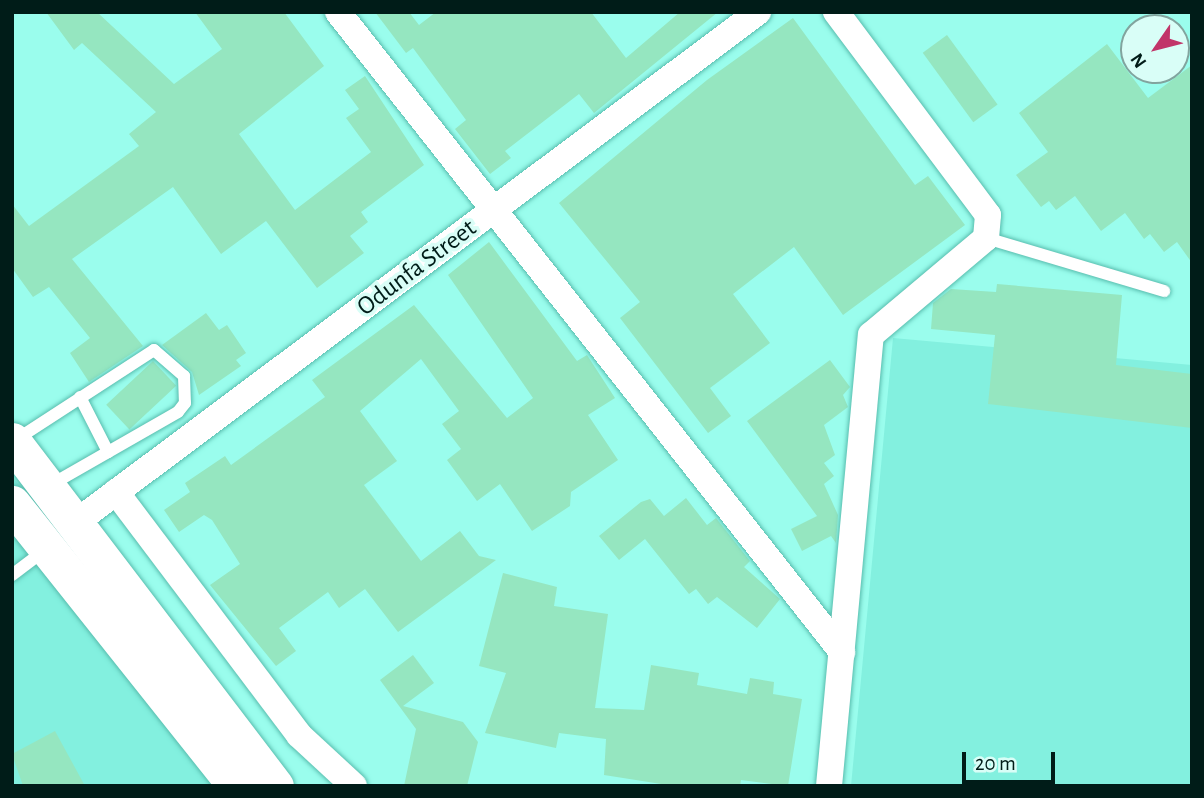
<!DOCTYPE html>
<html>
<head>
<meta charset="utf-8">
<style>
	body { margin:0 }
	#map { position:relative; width:1204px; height:798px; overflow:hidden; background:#9afded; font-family:"Alegreya Sans",sans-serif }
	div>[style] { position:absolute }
	.built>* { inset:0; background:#83f0df }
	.building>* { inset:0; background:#95e6c0; transform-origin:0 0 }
	.roads { filter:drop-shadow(0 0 2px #58bdae) drop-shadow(0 0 2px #58bdae) }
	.lane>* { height:12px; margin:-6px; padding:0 6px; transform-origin:6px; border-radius:6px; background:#fff }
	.street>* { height:26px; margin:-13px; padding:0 13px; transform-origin:13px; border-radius:13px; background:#fff }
	.secondary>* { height:37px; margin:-18.5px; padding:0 18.5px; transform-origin:18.5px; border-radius:18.5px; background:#fff }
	span { translate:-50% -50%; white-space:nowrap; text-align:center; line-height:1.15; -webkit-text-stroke:7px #d9fef7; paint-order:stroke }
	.street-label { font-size:26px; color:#001c18 }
	.frame { position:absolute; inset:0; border:14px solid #001c18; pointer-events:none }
	.north { position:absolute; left:1120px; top:14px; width:70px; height:70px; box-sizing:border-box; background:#d9fef7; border:2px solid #82a49e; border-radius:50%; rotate:235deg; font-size:19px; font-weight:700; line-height:28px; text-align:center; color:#001c18 }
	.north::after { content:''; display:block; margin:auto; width:24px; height:32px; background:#c13569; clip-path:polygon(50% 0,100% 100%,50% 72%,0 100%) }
	.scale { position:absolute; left:962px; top:752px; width:93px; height:32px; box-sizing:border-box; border:4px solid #001c18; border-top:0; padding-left:9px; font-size:21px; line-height:24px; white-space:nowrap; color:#001c18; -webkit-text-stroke:5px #d9fef7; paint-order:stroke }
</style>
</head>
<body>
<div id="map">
	<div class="built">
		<i style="clip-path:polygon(893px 338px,1192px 365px,1192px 786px,851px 786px)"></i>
		<i style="clip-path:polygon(12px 476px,240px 775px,220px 786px,12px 786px)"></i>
	</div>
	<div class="building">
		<i style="clip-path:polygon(46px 12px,97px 12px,174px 84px,222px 49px,195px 12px,284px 12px,324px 66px,239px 134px,295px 210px,371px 152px,346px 118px,359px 109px,345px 90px,365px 76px,424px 165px,361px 212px,368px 222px,350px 236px,364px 253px,317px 288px,266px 221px,221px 254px,173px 187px,72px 259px,143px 346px,89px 382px,70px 353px,90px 338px,49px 287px,33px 297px,12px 268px,12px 204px,29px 226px,139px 146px,129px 134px,156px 112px,82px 43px,74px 50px)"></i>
		<i style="clip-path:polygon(375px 12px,409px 12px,419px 25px,436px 12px,591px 12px,626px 58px,680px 12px,718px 12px,594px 113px,579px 94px,505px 151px,511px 158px,490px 174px,455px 129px,466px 120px,413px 48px,406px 53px)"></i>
		<i style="clip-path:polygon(793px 18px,915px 185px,928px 176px,965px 225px,843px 315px,794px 247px,733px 294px,770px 343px,710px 388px,731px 416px,708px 433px,620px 318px,640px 302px,559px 203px,707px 80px)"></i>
		<i style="left:947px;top:35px;width:86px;height:30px;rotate:54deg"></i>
		<i style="clip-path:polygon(1107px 44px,1148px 98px,1192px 65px,1192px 263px,1177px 242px,1164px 252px,1150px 234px,1144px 239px,1125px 213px,1101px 231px,1075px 196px,1056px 210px,1049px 201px,1041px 207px,1016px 175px,1048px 152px,1019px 113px)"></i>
		<i style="clip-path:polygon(489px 242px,577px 361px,587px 355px,615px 398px,588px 415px,618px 460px,571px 492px,570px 506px,532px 531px,500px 484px,477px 501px,447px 460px,461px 449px,442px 424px,459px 411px,421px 359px,360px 411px,397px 461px,364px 485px,421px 561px,460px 531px,479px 556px,496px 560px,398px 632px,365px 589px,339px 608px,328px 592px,279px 628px,296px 651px,276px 666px,210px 585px,240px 564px,212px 520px,204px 515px,179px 532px,164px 510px,190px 492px,185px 483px,225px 456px,231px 465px,325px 397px,312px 380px,414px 305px,507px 418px,533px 398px,448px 275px)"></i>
		<i style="clip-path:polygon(997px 284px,1122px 295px,1116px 365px,1192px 374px,1192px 428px,988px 404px,995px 335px,931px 329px,933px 303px,951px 289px,996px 292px)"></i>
		<i style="clip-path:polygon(206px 313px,219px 330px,227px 325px,246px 353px,236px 360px,241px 366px,199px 395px,192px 372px,162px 345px)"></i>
		<i style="clip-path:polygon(830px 360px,850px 387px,843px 395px,848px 407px,824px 425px,835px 455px,824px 463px,834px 476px,824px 484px,838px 515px,836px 543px,831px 536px,802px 551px,791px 529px,817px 516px,747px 421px)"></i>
		<i style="left:153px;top:361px;width:34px;height:64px;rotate:47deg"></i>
		<i style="clip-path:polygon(686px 498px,707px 525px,716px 518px,750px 561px,744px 567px,780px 599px,757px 628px,717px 597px,708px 604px,696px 589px,689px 594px,645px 539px,619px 560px,599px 536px,641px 502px,650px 499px,664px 516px)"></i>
		<i style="clip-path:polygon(503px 573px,557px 587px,554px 606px,608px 614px,595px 708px,644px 710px,651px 665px,699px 673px,697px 685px,747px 694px,750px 678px,774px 682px,773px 694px,802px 699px,788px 786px,741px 780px,740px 786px,674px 786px,604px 775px,606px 739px,559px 733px,556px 748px,485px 733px,506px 673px,479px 666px)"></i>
		<i style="clip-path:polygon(413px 655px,434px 683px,403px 706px,463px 722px,478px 742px,467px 786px,404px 786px,416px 729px,380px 680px)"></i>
		<i style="clip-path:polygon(55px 731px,85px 786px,23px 786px,12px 754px)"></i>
	</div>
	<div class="roads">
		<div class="lane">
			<i style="left:986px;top:238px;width:186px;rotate:16.6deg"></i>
			<i style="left:80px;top:397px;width:62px;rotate:63deg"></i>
			<i style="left:14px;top:441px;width:167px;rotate:-33deg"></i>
			<i style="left:154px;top:350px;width:40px;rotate:41deg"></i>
			<i style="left:184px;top:376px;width:27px;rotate:88deg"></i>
			<i style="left:185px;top:403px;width:11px;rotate:128deg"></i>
			<i style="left:178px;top:412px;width:149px;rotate:150.2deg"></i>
			<i style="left:12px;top:575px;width:41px;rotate:-37.1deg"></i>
		</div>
		<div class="street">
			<i style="left:338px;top:12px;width:815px;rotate:51.78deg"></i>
			<i style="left:116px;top:492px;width:304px;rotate:53deg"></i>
			<i style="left:299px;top:735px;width:75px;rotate:42.8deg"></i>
			<i style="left:75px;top:523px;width:853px;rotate:-36.8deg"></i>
			<i style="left:829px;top:786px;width:453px;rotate:-84.7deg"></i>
			<i style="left:871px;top:335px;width:150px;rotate:-40.1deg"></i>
			<i style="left:986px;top:238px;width:23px;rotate:-85deg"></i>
			<i style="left:988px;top:215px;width:254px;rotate:-126.8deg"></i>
		</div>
		<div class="secondary">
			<i style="left:12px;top:441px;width:434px;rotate:52.7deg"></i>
			<i style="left:12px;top:504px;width:360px;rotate:51.5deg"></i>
		</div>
	</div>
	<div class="street-label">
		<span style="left:417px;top:268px;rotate:-37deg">Odunfa Street</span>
	</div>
	<div class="frame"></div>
	<div class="north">N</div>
	<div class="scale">20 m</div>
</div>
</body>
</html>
